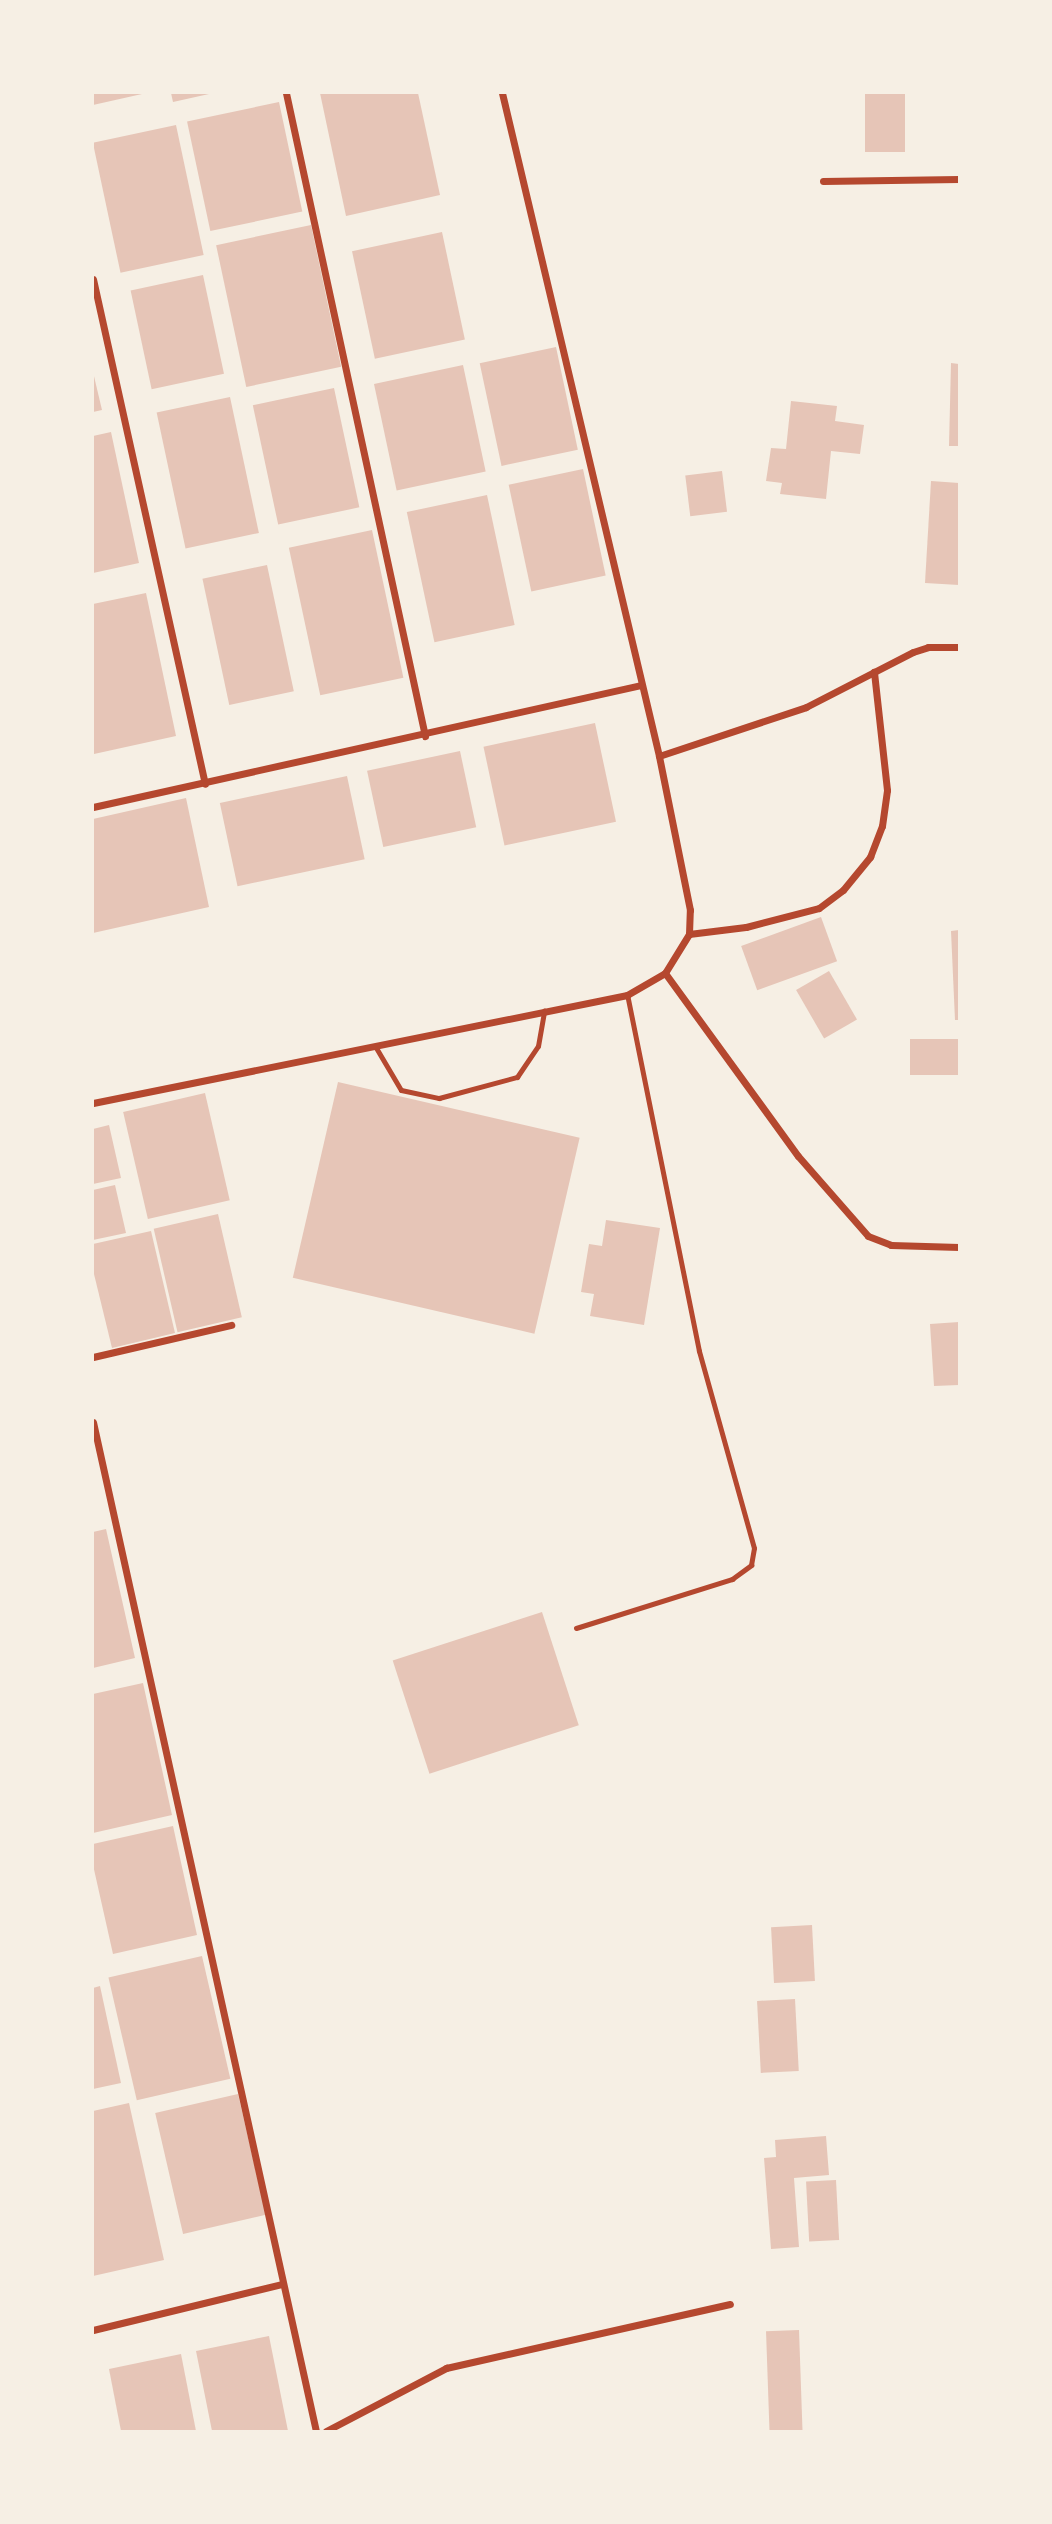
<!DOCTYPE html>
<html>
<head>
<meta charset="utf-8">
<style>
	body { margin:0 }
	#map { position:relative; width:1052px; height:2524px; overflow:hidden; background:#f6efe4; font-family:Bitter,serif }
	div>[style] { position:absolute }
	.building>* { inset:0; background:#e6c5b7; transform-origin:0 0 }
	.service>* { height:5px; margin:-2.5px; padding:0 2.5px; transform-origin:2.5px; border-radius:2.5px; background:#b5482f }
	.minor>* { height:7px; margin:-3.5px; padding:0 3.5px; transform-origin:3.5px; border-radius:3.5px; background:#b5482f }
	span { translate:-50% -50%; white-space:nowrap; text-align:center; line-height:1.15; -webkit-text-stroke:7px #f6efe4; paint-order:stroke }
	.frame { position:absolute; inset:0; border:94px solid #f6efe4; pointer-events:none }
</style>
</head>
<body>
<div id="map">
	<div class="building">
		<i style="clip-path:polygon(93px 93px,141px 93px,142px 94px,93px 105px)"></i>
		<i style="clip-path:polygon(171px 93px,209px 93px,209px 94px,173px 102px)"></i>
		<i style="clip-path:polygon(320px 93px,418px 93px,440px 195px,346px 216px)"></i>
		<i style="left:865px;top:93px;width:40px;height:59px"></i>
		<i style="left:279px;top:102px;width:112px;height:94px;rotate:78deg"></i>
		<i style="left:176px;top:125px;width:133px;height:85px;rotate:78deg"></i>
		<i style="left:311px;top:225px;width:145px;height:97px;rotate:78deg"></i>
		<i style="left:442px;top:232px;width:110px;height:92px;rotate:78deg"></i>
		<i style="left:203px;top:275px;width:101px;height:74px;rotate:78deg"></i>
		<i style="left:556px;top:347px;width:105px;height:78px;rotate:78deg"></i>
		<i style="clip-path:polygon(951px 363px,959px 364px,959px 446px,949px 446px)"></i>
		<i style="left:463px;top:365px;width:109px;height:91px;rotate:78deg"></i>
		<i style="clip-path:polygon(93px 372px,102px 410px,93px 412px)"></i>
		<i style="left:334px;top:388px;width:122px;height:83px;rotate:78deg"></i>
		<i style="left:230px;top:397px;width:139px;height:75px;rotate:78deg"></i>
		<i style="clip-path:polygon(791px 401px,837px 406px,835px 421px,864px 425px,860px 454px,831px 451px,826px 499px,780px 494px,782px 483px,766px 481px,771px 448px,786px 449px)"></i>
		<i style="clip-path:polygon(111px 432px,139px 563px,93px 573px,93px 436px)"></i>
		<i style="left:583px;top:469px;width:109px;height:76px;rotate:78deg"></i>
		<i style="left:722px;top:471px;width:41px;height:37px;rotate:83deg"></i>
		<i style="clip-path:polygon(931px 481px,959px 483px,959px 585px,925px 583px)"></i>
		<i style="left:487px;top:495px;width:133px;height:82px;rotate:78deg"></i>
		<i style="left:372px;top:530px;width:151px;height:85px;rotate:78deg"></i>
		<i style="left:267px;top:565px;width:129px;height:66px;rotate:78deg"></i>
		<i style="clip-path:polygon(146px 593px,176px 736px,94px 754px,93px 604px)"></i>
		<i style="left:595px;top:723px;width:101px;height:114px;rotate:78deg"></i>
		<i style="left:460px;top:751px;width:78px;height:95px;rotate:78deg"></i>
		<i style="left:347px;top:776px;width:85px;height:130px;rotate:78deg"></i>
		<i style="clip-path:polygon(186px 798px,209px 907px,93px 933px,93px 819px)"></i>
		<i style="left:821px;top:917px;width:47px;height:85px;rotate:70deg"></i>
		<i style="clip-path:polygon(959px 930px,959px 1020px,955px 1020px,951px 931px)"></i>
		<i style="left:829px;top:971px;width:56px;height:38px;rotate:60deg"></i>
		<i style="left:959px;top:1039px;width:36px;height:49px;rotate:90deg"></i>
		<i style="left:338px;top:1082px;width:248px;height:201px;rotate:13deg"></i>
		<i style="left:205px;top:1093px;width:110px;height:84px;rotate:77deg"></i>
		<i style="clip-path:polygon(109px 1125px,121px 1178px,93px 1184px,93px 1129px)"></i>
		<i style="clip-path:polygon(115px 1185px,126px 1233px,93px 1240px,93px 1190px)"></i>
		<i style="left:218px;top:1214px;width:106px;height:66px;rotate:77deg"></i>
		<i style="clip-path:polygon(606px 1220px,660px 1228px,644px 1325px,590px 1316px,594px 1294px,581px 1292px,589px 1244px,602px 1246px)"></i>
		<i style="clip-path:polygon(151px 1231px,175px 1333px,112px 1348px,93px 1270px,93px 1244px)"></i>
		<i style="clip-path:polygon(959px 1322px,959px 1385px,934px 1386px,930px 1324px)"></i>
		<i style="clip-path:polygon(106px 1529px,135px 1658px,93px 1668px,93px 1532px)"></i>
		<i style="left:542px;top:1612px;width:119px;height:157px;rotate:72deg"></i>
		<i style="clip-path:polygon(143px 1683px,172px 1815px,93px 1833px,93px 1694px)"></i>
		<i style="clip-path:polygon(173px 1826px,197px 1935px,113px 1954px,93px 1865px,93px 1844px)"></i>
		<i style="left:812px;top:1925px;width:56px;height:41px;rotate:87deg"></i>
		<i style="left:202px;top:1956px;width:126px;height:96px;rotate:77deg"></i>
		<i style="clip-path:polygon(100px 1986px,121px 2083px,93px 2089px,93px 1988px)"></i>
		<i style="left:795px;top:1999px;width:72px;height:38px;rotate:87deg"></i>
		<i style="left:238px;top:2094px;width:124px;height:85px;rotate:77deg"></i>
		<i style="clip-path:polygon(129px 2103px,164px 2260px,93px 2276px,93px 2111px)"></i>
		<i style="clip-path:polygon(826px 2136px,829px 2175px,794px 2178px,799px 2247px,771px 2249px,764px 2158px,776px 2157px,775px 2140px)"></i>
		<i style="left:836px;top:2180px;width:60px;height:30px;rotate:87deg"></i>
		<i style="left:799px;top:2330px;width:101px;height:33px;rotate:88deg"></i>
		<i style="clip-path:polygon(269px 2336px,288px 2431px,212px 2431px,196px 2351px)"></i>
		<i style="clip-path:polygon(181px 2354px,196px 2431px,121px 2431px,109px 2369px)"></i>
	</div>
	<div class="service">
		<i style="left:375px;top:1046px;width:51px;rotate:59.4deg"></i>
		<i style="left:401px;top:1090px;width:39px;rotate:12deg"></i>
		<i style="left:439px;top:1098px;width:81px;rotate:-15.1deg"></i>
		<i style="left:517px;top:1077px;width:37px;rotate:-56deg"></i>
		<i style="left:538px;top:1046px;width:36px;rotate:-80deg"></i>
		<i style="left:576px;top:1628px;width:164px;rotate:-17.4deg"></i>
		<i style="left:732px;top:1579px;width:24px;rotate:-36deg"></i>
		<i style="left:751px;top:1565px;width:17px;rotate:-80deg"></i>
		<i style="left:754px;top:1548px;width:205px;rotate:-105.6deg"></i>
		<i style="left:699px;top:1351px;width:363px;rotate:-101.4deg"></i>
	</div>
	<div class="minor">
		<i style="left:286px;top:93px;width:658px;rotate:77.8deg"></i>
		<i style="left:823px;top:181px;width:136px;rotate:-0.8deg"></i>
		<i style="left:93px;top:279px;width:517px;rotate:77.5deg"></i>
		<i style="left:659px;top:756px;width:155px;rotate:-18.4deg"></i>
		<i style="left:806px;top:707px;width:120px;rotate:-27.2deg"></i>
		<i style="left:913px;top:652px;width:16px;rotate:-18deg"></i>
		<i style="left:928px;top:647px;width:31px"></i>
		<i style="left:93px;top:807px;width:561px;rotate:-12.55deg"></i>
		<i style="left:689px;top:934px;width:57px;rotate:-7deg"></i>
		<i style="left:746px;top:927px;width:75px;rotate:-14.6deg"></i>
		<i style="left:819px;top:908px;width:30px;rotate:-37deg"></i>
		<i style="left:843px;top:890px;width:43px;rotate:-50.7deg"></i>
		<i style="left:870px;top:857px;width:33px;rotate:-69deg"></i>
		<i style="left:882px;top:826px;width:36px;rotate:-82deg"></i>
		<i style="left:887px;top:790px;width:119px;rotate:-96.3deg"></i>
		<i style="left:665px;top:973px;width:226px;rotate:54deg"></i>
		<i style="left:798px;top:1156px;width:106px;rotate:48.8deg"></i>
		<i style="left:868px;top:1236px;width:25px;rotate:21deg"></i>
		<i style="left:891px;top:1245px;width:68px;rotate:1.7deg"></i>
		<i style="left:93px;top:1103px;width:545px;rotate:-11.43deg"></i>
		<i style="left:627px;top:995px;width:44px;rotate:-30.1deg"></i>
		<i style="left:665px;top:973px;width:46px;rotate:-58.4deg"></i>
		<i style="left:689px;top:934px;width:24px;rotate:-88deg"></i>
		<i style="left:690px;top:910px;width:157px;rotate:-101.4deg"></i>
		<i style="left:659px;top:756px;width:681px;rotate:-103.32deg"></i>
		<i style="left:93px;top:1357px;width:142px;rotate:-13.1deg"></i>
		<i style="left:93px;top:1422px;width:1033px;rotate:77.54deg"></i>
		<i style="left:93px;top:2330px;width:195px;rotate:-13.7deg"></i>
		<i style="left:326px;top:2431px;width:136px;rotate:-27.7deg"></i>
		<i style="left:446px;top:2368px;width:291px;rotate:-12.7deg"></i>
	</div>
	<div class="frame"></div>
</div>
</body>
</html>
